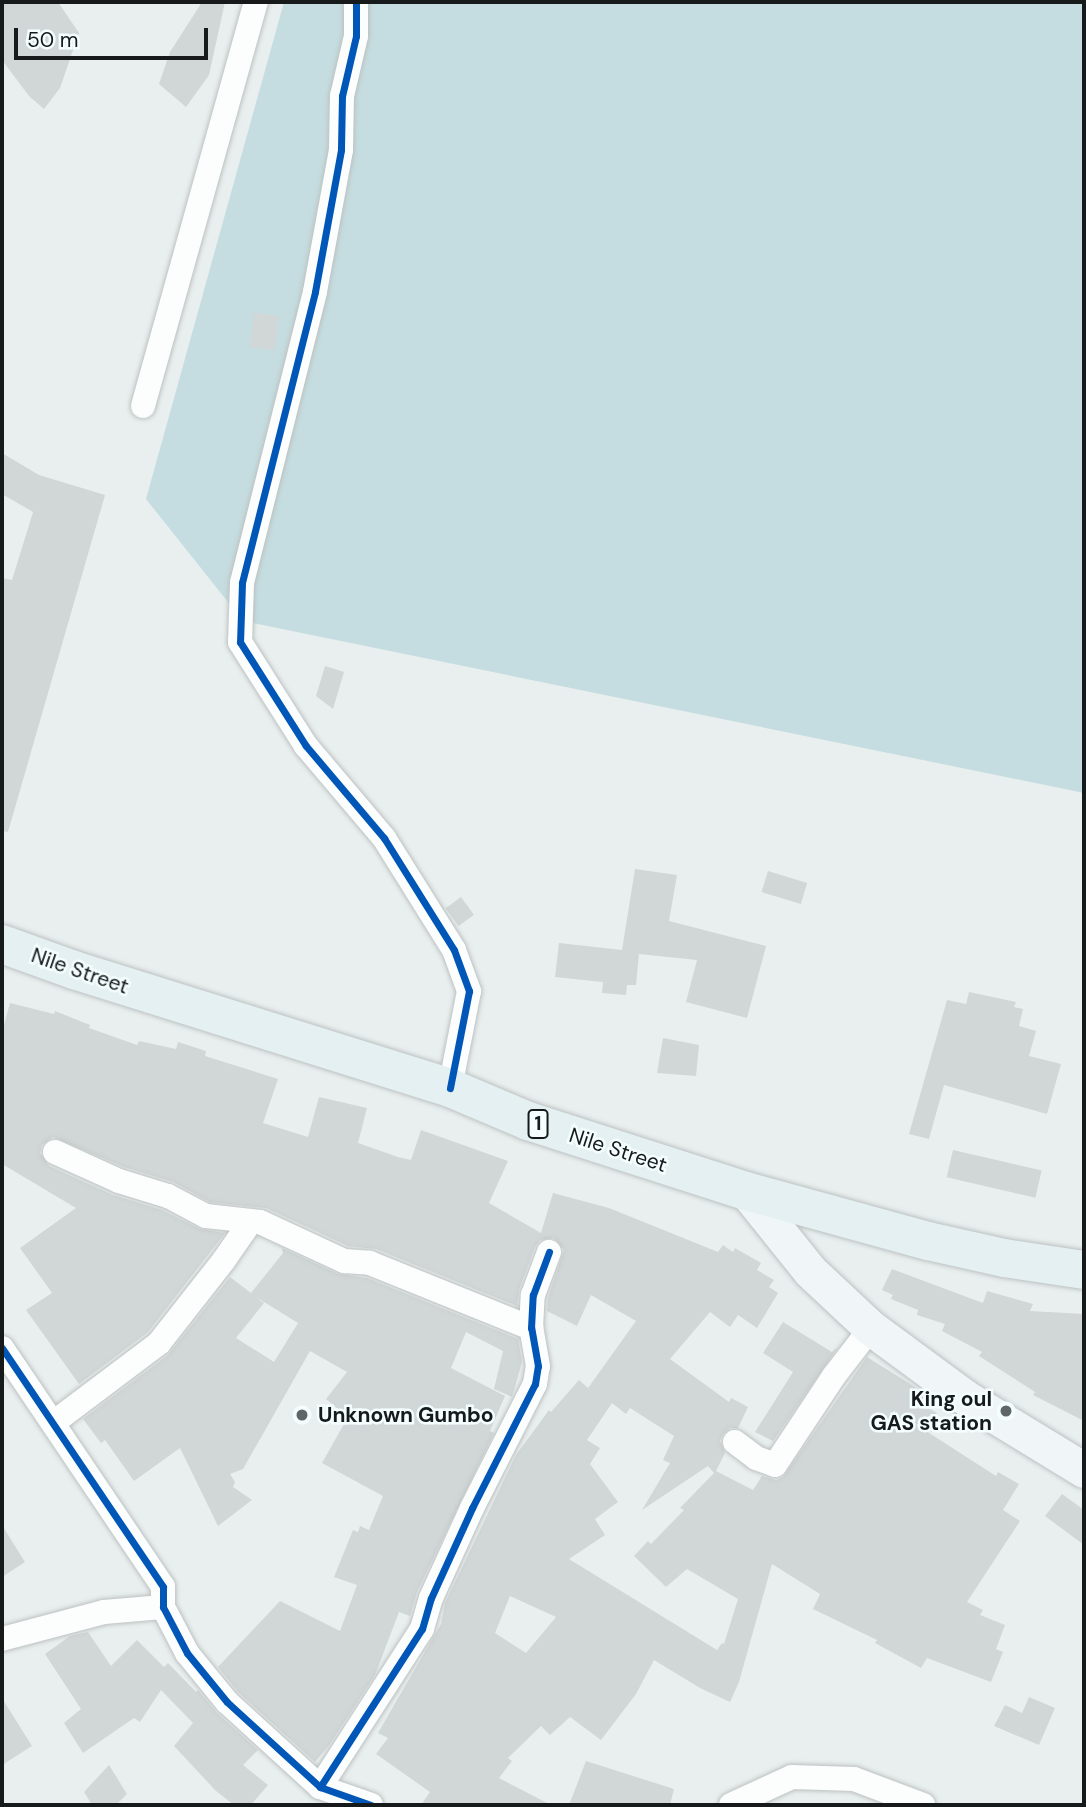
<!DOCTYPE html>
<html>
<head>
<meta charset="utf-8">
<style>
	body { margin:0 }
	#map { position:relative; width:1086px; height:1807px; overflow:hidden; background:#e9efef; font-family:"DM Sans",sans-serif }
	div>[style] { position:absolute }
	.green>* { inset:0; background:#c5dde0 }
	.building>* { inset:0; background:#d1d6d6; transform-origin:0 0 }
	.roads { filter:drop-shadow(0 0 2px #bdc1c1) drop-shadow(0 0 2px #bdc1c1) }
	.minor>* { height:24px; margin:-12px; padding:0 12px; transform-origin:12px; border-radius:12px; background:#fcfdfd }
	.secondary>* { height:35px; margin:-17.5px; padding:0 17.5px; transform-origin:17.5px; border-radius:17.5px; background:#f0f6f7 }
	.primary>* { height:38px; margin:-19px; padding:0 19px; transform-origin:19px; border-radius:19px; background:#e4f0f1 }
	.cycleway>* { height:7px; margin:-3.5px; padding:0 3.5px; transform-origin:3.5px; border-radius:3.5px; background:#0057b8 }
	.dots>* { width:19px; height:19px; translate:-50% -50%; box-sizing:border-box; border:4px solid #f5feff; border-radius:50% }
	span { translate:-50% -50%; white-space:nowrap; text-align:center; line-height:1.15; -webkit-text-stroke:5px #f5feff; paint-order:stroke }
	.shield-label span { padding:2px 5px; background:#f5feff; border:2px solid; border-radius:5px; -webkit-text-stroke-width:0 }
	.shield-label { font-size:19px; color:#161a1a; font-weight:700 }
	.street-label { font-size:21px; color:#161a1a }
	.poi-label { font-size:21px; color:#161a1a; font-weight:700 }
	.right { translate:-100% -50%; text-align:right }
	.left { translate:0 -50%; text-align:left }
	.frame { position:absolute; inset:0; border:4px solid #161a1a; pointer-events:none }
	.scale { position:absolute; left:14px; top:28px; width:194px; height:32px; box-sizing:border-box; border:4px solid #161a1a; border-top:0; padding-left:9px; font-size:21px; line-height:24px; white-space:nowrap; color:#161a1a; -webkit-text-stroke:5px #f5feff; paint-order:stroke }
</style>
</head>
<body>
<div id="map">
	<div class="green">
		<i style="clip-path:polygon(284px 2px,1084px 2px,1084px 793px,243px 621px,146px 499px)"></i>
	</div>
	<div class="building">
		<i style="clip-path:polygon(2px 2px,58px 2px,79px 33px,60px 88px,44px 109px,29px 96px,2px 60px)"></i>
		<i style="clip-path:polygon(202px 2px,225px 2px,209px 75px,186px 107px,159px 84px,170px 52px)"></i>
		<i style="left:254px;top:313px;width:25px;height:34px;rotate:7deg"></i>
		<i style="clip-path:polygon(2px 453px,39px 475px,105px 495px,8px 832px,2px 831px,2px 578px,12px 580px,33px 512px,2px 494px)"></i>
		<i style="clip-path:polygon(325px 666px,344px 672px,333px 709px,316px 696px)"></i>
		<i style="clip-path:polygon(635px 869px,677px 875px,669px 921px,766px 946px,747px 1018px,686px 1002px,697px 960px,639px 954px,636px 985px,627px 985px,626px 995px,602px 993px,603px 982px,555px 977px,559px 943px,622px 950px)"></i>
		<i style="left:768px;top:871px;width:41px;height:22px;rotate:17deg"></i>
		<i style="left:461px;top:897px;width:22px;height:19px;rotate:54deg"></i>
		<i style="clip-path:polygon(969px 992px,1016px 1002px,1014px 1007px,1023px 1009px,1019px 1026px,1036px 1031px,1029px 1056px,1061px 1064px,1047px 1114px,944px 1085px,929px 1139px,909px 1134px,947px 1000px,966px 1004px)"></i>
		<i style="clip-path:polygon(evenodd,10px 1003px,54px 1014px,55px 1011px,90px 1025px,89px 1028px,137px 1045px,139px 1041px,176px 1049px,178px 1042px,206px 1051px,205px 1056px,278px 1079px,263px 1123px,308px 1137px,319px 1097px,367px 1108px,358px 1143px,398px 1157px,411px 1160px,421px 1130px,508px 1161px,489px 1203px,541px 1233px,553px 1193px,609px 1208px,718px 1252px,723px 1245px,733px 1252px,735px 1248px,761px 1263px,757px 1270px,774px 1280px,769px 1287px,778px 1293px,757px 1328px,738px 1315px,730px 1327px,710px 1312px,670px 1359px,729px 1402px,731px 1398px,748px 1407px,738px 1428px,730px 1428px,723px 1434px,720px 1441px,725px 1453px,716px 1471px,753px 1490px,762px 1476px,776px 1480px,783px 1477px,867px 1357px,923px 1392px,923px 1405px,937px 1413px,926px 1431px,996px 1476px,998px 1472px,1019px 1484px,1003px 1510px,1020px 1521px,967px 1602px,983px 1610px,980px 1615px,1005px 1625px,996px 1649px,1003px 1652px,991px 1682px,927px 1658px,921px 1668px,875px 1643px,877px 1640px,813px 1609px,820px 1594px,772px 1564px,739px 1682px,730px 1702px,700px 1688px,654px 1660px,636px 1694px,601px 1740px,570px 1717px,550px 1735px,541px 1726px,508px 1758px,512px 1761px,499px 1778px,551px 1805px,421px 1805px,430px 1792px,376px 1754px,388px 1738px,378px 1733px,441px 1624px,445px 1603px,516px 1455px,549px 1410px,551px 1412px,579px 1380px,588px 1388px,636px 1321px,591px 1295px,577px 1326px,547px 1311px,548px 1298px,564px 1250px,554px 1238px,540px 1240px,535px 1247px,519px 1290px,517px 1306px,376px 1249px,348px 1246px,266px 1208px,210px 1202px,173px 1182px,124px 1167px,53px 1137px,42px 1145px,40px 1153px,49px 1166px,113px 1195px,162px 1210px,200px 1229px,225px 1233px,148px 1332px,79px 1384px,26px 1310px,52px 1293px,20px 1248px,76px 1208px,2px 1164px,2px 1032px,10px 1003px,612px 1403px,626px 1414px,630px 1408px,674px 1436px,663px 1460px,670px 1463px,642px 1510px,708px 1466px,714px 1473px,680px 1508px,684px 1510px,651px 1544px,648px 1541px,634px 1556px,666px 1587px,687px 1569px,738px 1599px,724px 1644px,722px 1643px,717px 1650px,569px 1559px,605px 1535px,595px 1519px,618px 1502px,590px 1464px,600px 1448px,587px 1440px,612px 1403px,10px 1003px,510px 1596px,556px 1617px,526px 1653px,495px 1633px,510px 1596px)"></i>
		<i style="clip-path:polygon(663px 1038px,699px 1045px,696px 1076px,657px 1073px)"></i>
		<i style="left:953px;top:1150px;width:91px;height:28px;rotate:13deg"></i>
		<i style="clip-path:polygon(evenodd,282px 1248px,338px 1274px,367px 1278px,518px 1339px,522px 1362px,512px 1397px,494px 1389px,503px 1351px,466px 1332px,451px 1368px,505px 1396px,490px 1431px,494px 1433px,417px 1592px,410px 1616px,399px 1612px,375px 1675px,330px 1744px,315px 1762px,238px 1692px,218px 1667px,280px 1601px,340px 1631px,357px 1585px,334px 1577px,353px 1530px,358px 1532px,360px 1526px,369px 1530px,383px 1496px,322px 1463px,348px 1417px,326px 1399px,347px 1372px,310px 1351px,243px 1469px,230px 1474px,235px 1482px,233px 1487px,252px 1500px,218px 1526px,180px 1448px,134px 1481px,105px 1440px,101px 1443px,83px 1419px,168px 1355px,230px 1277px,251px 1293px,283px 1253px,282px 1248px,256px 1297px,298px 1323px,274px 1362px,236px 1338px,264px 1303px,256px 1297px)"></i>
		<i style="clip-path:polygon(892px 1269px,983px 1303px,987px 1291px,1033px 1304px,1030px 1311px,1084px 1314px,1084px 1421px,1033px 1395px,1035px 1392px,979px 1356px,982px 1352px,942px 1331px,945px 1324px,917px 1315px,918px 1310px,891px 1299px,893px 1295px,882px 1290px)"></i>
		<i style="clip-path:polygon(783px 1322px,832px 1352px,838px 1347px,773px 1441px,755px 1432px,793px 1372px,763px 1353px)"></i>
		<i style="clip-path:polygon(1062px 1494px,1084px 1510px,1084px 1545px,1045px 1516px)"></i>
		<i style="clip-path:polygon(2px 1525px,25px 1562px,2px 1577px)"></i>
		<i style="clip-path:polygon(88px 1632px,111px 1666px,137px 1640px,164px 1667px,168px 1663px,196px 1692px,198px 1690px,217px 1713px,258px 1750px,243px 1765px,268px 1785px,251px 1805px,234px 1805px,216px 1791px,174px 1746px,193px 1723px,161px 1690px,140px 1722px,134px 1718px,83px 1753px,64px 1723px,81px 1709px,45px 1654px,70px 1636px)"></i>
		<i style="clip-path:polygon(1029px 1697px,1055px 1708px,1039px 1745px,994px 1726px,1005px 1705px,1022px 1713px)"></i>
		<i style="clip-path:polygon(2px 1698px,32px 1746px,2px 1765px)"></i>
		<i style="clip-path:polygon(586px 1761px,674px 1789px,670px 1805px,569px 1805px)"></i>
		<i style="clip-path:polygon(109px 1765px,127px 1794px,116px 1805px,92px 1805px,84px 1792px)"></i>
	</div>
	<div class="roads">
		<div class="minor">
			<i style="left:356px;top:2px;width:34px;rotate:90deg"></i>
			<i style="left:356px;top:36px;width:62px;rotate:103.1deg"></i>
			<i style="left:342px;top:96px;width:54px;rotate:91.1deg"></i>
			<i style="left:341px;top:150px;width:144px;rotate:100.4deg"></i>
			<i style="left:315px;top:292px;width:300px;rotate:104.1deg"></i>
			<i style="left:242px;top:583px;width:59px;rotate:91.9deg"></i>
			<i style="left:240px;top:642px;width:123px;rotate:57.6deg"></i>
			<i style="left:306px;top:746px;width:121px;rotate:49.7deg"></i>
			<i style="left:384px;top:838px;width:132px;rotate:58deg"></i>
			<i style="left:454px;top:950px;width:44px;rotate:69.9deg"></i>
			<i style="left:469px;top:991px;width:99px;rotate:101.1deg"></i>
			<i style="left:143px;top:406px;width:420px;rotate:-74.4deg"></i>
			<i style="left:55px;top:1152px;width:70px;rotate:24.4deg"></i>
			<i style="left:119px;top:1181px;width:51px;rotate:17deg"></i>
			<i style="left:168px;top:1196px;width:43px;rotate:27.8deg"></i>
			<i style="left:206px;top:1216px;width:54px;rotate:6.3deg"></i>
			<i style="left:260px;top:1222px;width:93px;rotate:24.9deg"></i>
			<i style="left:344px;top:1261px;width:26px;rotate:4deg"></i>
			<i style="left:370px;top:1263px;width:174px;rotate:22deg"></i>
			<i style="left:2px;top:1348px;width:288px;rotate:56deg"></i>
			<i style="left:163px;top:1587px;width:20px;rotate:90deg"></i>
			<i style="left:163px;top:1607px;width:52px;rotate:62.4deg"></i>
			<i style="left:187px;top:1653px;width:63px;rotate:50.8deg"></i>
			<i style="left:227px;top:1702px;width:126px;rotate:42.4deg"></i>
			<i style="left:320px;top:1787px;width:54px;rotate:19.4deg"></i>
			<i style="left:53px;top:1423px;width:133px;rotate:-37deg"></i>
			<i style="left:159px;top:1343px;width:105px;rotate:-51.9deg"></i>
			<i style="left:224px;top:1260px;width:47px;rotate:-55.3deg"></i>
			<i style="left:735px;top:1442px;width:26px;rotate:37deg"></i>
			<i style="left:756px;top:1458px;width:20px;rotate:20deg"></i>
			<i style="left:775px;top:1465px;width:107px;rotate:-56.5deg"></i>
			<i style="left:834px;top:1376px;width:61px;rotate:-52.4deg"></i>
			<i style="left:2px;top:1639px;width:106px;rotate:-14.8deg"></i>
			<i style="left:104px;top:1612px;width:59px;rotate:-4.8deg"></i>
			<i style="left:320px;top:1787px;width:188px;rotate:-57.2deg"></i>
			<i style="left:422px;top:1629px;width:32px;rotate:-74deg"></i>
			<i style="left:431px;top:1598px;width:99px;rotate:-65.5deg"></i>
			<i style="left:472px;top:1508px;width:139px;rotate:-63.1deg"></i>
			<i style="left:535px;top:1384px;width:18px;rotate:-81deg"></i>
			<i style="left:538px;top:1366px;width:39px;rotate:-100deg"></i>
			<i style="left:531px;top:1328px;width:33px;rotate:-87deg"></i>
			<i style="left:533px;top:1295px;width:46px;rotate:-69.6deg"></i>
			<i style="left:731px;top:1805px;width:67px;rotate:-24.7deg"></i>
			<i style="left:792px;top:1777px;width:62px;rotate:1.8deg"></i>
			<i style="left:854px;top:1779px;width:74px;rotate:20.6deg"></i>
		</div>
		<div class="secondary">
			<i style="left:746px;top:1191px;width:102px;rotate:51.3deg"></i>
			<i style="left:810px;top:1271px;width:83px;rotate:43.1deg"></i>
			<i style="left:871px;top:1328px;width:118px;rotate:36.4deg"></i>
			<i style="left:966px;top:1398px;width:138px;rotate:31.4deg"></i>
		</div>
		<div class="primary">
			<i style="left:2px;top:944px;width:77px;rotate:19.9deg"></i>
			<i style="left:74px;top:970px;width:394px;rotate:17.4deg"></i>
			<i style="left:450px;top:1088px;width:85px;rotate:22.9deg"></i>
			<i style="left:528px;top:1121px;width:229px;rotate:17.8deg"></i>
			<i style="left:746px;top:1191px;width:189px;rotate:15.4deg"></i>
			<i style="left:928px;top:1241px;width:78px;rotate:12.6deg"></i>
			<i style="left:1004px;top:1258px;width:81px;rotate:8.5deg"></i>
		</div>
	</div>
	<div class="cycleway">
		<i style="left:356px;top:2px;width:34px;rotate:90deg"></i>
		<i style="left:356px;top:36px;width:62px;rotate:103.1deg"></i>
		<i style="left:342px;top:96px;width:54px;rotate:91.1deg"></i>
		<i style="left:341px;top:150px;width:144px;rotate:100.4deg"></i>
		<i style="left:315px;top:292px;width:300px;rotate:104.1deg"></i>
		<i style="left:242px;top:583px;width:59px;rotate:91.9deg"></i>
		<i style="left:240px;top:642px;width:123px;rotate:57.6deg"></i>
		<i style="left:306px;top:746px;width:121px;rotate:49.7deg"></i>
		<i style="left:384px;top:838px;width:132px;rotate:58deg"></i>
		<i style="left:454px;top:950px;width:44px;rotate:69.9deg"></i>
		<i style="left:469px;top:991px;width:99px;rotate:101.1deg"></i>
		<i style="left:2px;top:1348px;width:288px;rotate:56deg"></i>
		<i style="left:163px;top:1587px;width:20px;rotate:90deg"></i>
		<i style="left:163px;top:1607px;width:52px;rotate:62.4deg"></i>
		<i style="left:187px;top:1653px;width:63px;rotate:50.8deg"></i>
		<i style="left:227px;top:1702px;width:126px;rotate:42.4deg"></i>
		<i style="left:320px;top:1787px;width:54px;rotate:19.4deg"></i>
		<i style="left:320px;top:1787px;width:188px;rotate:-57.2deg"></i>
		<i style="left:422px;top:1629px;width:32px;rotate:-74deg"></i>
		<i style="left:431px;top:1598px;width:99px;rotate:-65.5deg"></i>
		<i style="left:472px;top:1508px;width:139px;rotate:-63.1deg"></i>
		<i style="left:535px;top:1384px;width:18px;rotate:-81deg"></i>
		<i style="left:538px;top:1366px;width:39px;rotate:-100deg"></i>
		<i style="left:531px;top:1328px;width:33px;rotate:-87deg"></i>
		<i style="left:533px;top:1295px;width:46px;rotate:-69.6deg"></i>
	</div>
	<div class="dots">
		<i style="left:1006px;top:1411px;background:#606565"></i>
		<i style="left:302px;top:1415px;background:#606565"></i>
	</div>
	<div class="shield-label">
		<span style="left:538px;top:1124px">1</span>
	</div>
	<div class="street-label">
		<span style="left:80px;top:971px;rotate:19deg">Nile Street</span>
		<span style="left:618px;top:1150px;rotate:18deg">Nile Street</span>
	</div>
	<div class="poi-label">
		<span class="right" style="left:992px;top:1411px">King oul<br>GAS station</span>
		<span class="left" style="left:318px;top:1415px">Unknown Gumbo</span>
	</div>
	<div class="frame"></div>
	<div class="scale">50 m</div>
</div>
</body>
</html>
